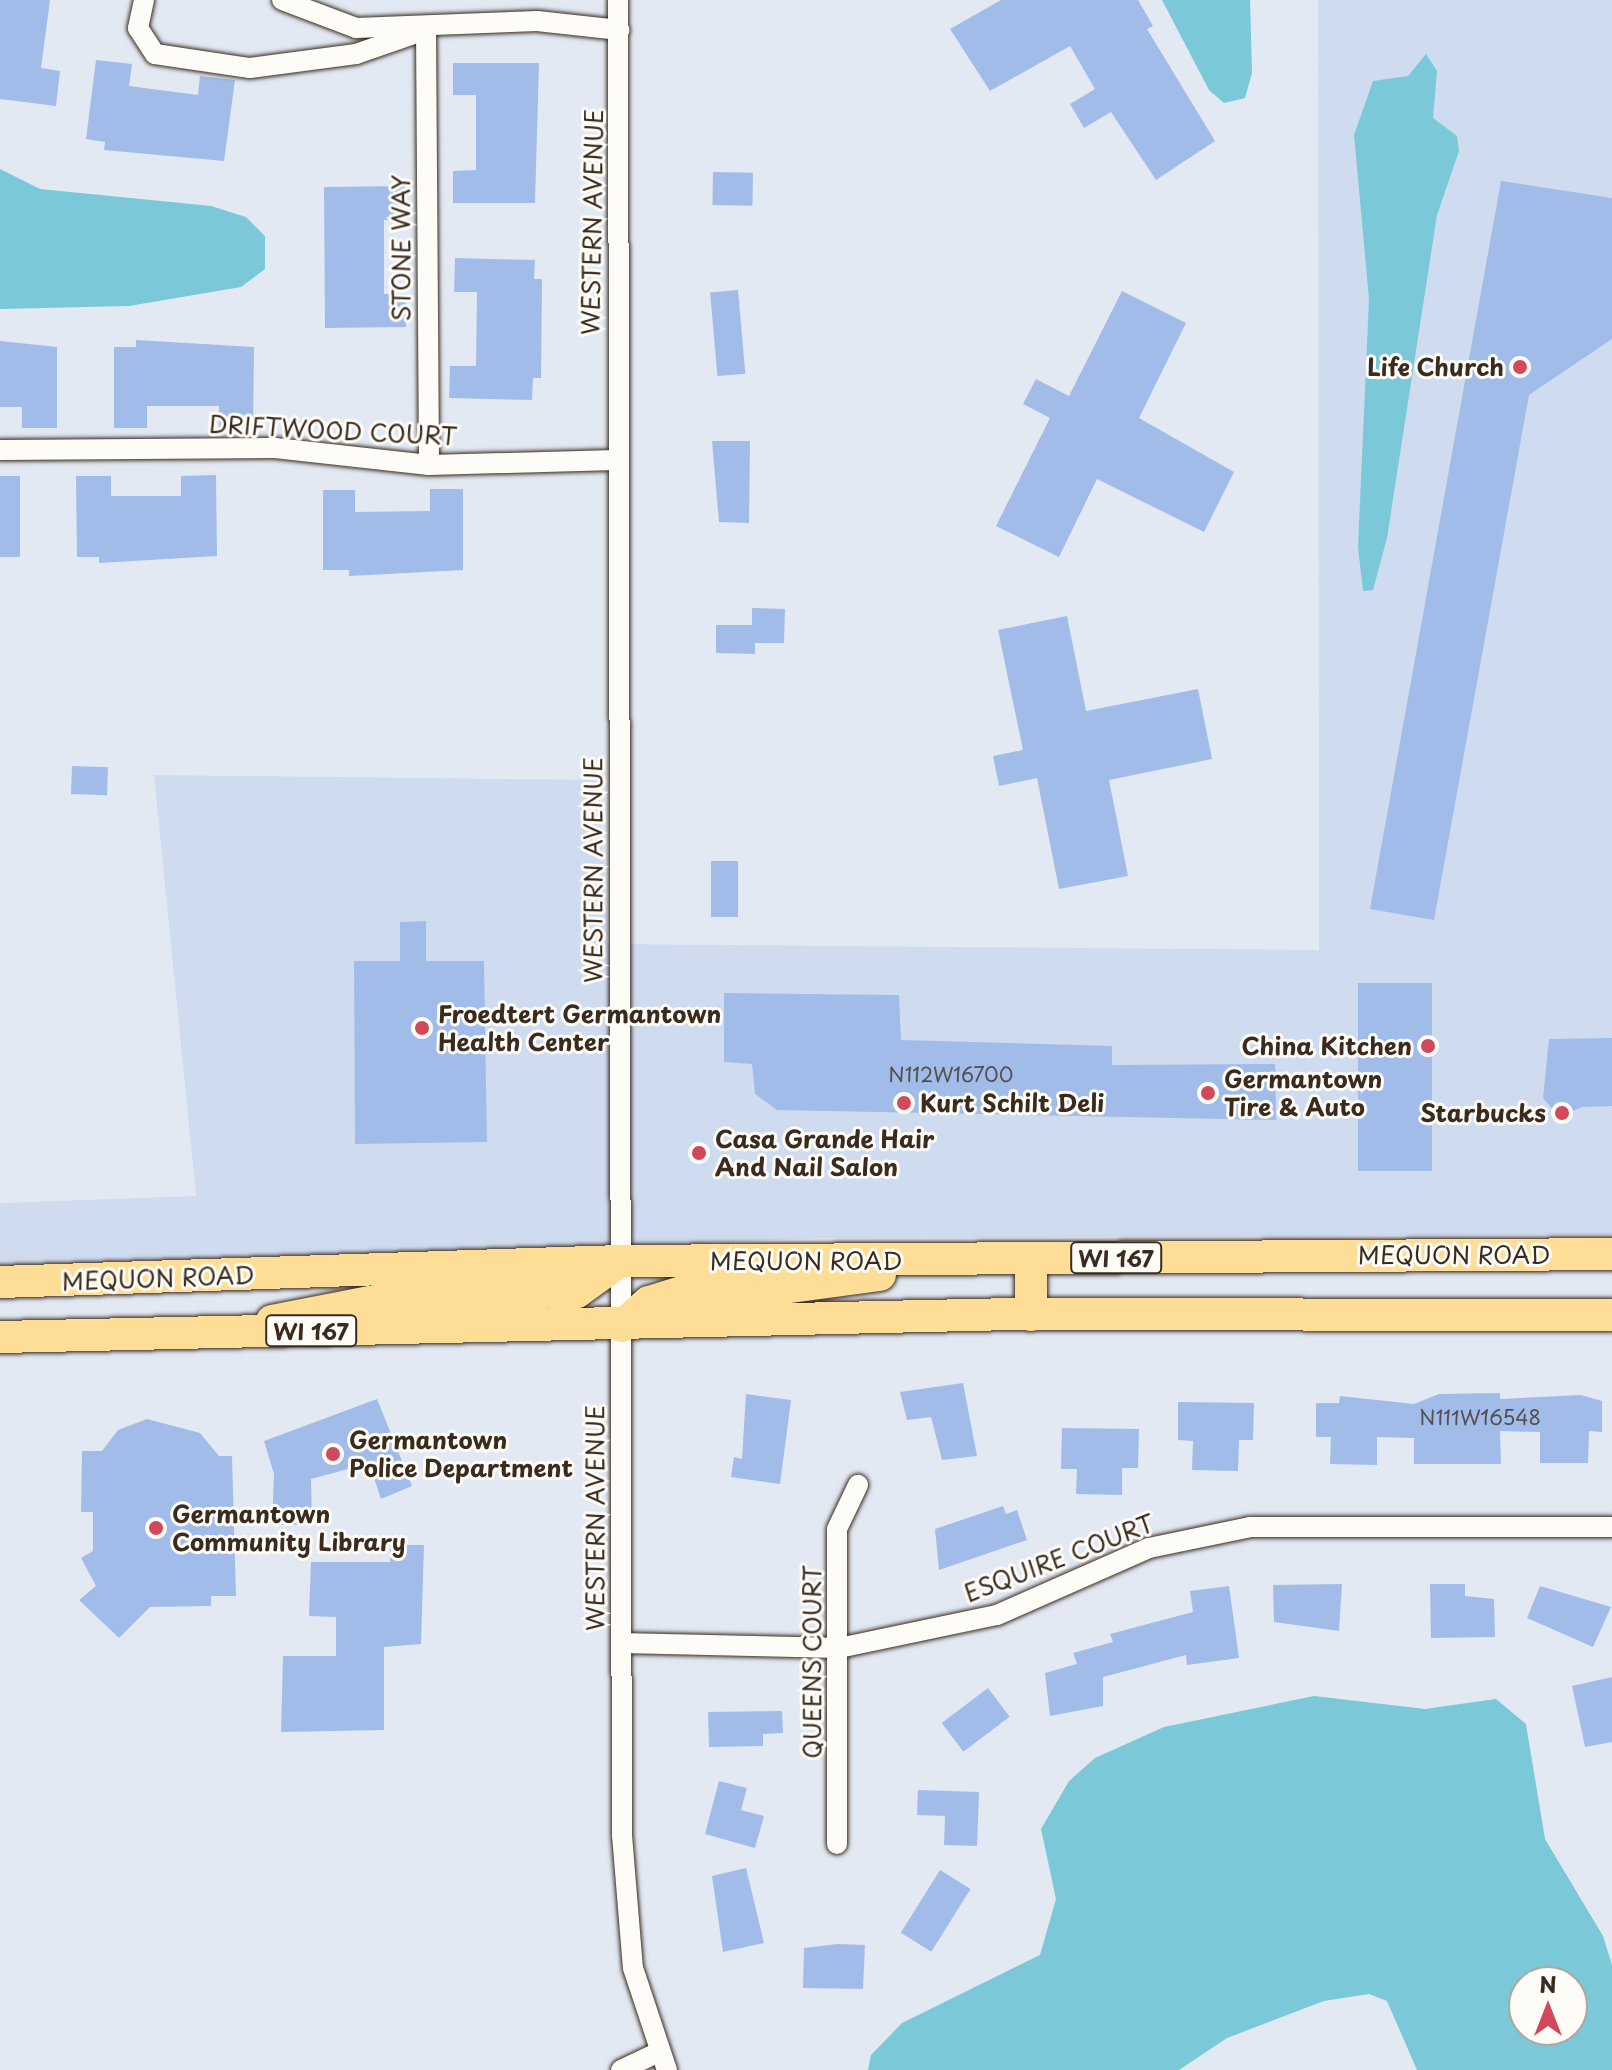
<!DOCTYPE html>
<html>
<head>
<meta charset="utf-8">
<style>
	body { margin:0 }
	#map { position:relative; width:1612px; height:2070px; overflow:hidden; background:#e2e9f3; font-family:"Playpen Sans",sans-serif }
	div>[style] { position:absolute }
	.built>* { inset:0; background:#cfdcf0 }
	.water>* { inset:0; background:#7ac8d8 }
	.building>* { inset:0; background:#a2bce9; transform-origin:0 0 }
	.roads { filter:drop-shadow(0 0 2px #3b2a1e) drop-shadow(0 0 2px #3b2a1e) }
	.minor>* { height:20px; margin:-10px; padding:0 10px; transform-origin:10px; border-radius:10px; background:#fdfcf7 }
	.primary>* { height:32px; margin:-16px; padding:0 16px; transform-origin:16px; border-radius:16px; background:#fedd96 }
	.dots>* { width:22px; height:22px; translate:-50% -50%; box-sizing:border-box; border:4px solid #fdfcf7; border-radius:50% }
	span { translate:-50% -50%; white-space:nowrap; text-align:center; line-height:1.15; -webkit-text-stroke:6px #fdfcf7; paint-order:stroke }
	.number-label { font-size:20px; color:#554e51 }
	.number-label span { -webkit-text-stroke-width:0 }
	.shield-label span { padding:2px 6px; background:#fdfcf7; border:2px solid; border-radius:6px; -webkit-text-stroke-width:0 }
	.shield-label { font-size:22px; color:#3b2a1e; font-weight:700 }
	.street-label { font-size:24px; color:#3b2a1e }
	.poi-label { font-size:24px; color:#3b2a1e; font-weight:700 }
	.right { translate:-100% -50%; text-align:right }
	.left { translate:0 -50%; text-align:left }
	.north { position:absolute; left:1508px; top:1966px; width:80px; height:80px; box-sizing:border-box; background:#fdfcf7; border:2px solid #afa8a0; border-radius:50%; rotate:0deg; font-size:22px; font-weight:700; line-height:32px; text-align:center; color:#3b2a1e }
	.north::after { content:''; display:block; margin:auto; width:28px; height:36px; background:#d1495b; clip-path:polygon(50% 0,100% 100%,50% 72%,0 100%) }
</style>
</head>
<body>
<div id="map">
	<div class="built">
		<i style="clip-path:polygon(1318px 0,1612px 0,1612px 1234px,819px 1238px,0 1270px,0 1203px,196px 1196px,154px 775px,599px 780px,608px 944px,1319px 950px)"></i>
	</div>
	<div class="water">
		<i style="clip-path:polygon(1162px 0,1250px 0,1252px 73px,1245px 98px,1224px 103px,1209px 90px)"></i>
		<i style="clip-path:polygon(1426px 54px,1437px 71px,1433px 118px,1457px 136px,1459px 151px,1437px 215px,1387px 538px,1373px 590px,1363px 591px,1358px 547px,1369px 299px,1354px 135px,1373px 81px,1408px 76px)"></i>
		<i style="clip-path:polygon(0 169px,40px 189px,211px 206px,246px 217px,265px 236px,265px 269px,241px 287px,129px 306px,0 309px)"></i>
		<i style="clip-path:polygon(evenodd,1314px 1696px,1425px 1709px,1496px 1699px,1526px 1724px,1545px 1839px,1603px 1936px,1612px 1965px,1612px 2070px,1417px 2070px,1387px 2001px,1369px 1994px,1324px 2001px,1227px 2038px,1179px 2070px,868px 2070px,871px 2055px,902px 2023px,1040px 1955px,1056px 1899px,1041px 1829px,1069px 1781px,1095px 1758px,1164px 1727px,1314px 1696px,1524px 1982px,1572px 1982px,1572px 2030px,1524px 2030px,1524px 1982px)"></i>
	</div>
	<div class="building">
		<i style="clip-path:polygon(0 0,50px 0,41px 68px,60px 71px,56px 106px,0 99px)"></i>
		<i style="clip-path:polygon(1001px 0,1138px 0,1153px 26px,1147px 29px,1215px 141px,1156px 180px,1111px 112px,1084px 128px,1070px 104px,1095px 89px,1070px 46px,990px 91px,950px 29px)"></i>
		<i style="clip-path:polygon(96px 60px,132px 64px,129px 86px,198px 95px,200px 76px,235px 80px,224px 161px,104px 150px,105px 142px,86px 139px)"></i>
		<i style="clip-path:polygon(453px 63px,539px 63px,535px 203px,453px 203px,453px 171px,476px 170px,476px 95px,453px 95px)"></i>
		<i style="left:713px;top:172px;width:40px;height:33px;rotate:1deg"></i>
		<i style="clip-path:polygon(1501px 181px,1612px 198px,1612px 339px,1529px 395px,1434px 920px,1370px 909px)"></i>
		<i style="clip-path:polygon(405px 186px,405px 220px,384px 220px,384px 294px,406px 294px,406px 327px,325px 328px,324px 187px)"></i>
		<i style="clip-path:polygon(455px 258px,535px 260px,534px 279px,542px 279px,541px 378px,533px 378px,532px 400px,449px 398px,450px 366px,476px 366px,477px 292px,454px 292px)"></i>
		<i style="left:738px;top:290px;width:84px;height:28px;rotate:85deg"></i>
		<i style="clip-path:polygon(1122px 291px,1186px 323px,1139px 418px,1234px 472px,1204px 532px,1097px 479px,1059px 557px,996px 526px,1050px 418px,1023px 404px,1036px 379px,1069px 396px)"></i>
		<i style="clip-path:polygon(136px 340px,254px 347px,253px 428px,219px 427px,219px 406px,147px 406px,147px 428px,114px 428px,114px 347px,136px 347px)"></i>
		<i style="clip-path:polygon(0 341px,57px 347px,57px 428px,22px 428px,22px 407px,0 407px)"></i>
		<i style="clip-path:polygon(712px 441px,750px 441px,749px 523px,719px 522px)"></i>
		<i style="clip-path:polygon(216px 475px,217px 556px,99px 563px,99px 557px,77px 557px,76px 476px,111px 476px,111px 496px,181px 496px,181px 476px)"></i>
		<i style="left:0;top:476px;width:20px;height:81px"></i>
		<i style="clip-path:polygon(430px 489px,463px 489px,463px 570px,349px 576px,349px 570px,323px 570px,323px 490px,355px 490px,355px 512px,430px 511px)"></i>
		<i style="clip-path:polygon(752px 608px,785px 609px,784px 643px,755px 643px,755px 654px,716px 653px,716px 625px,752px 625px)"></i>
		<i style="clip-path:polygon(1067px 616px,1086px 711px,1198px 689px,1212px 759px,1109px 780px,1128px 876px,1059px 889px,1037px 778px,999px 786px,993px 756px,1023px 750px,998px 630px)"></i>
		<i style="left:72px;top:766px;width:36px;height:28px;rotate:2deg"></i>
		<i style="left:711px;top:861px;width:27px;height:56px"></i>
		<i style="clip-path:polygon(426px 921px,426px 961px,484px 961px,487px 1142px,355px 1144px,354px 961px,400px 961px,400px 922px)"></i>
		<i style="left:1358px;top:983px;width:74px;height:188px"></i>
		<i style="clip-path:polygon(724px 993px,899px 995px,901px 1040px,1112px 1046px,1112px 1065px,1275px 1064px,1276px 1120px,777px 1110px,755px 1094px,752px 1064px,724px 1062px)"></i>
		<i style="clip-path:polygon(1612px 1038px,1612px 1106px,1582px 1107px,1559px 1117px,1543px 1098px,1549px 1039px)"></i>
		<i style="clip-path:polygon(963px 1383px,977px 1456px,942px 1460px,931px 1417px,907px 1420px,900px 1392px)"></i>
		<i style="clip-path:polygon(1500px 1393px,1500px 1399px,1581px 1395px,1602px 1401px,1602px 1432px,1589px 1431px,1588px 1463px,1540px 1463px,1540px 1432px,1500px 1431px,1501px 1464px,1414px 1464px,1414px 1438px,1377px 1437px,1377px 1465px,1330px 1464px,1331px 1437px,1316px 1437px,1316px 1403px,1339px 1403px,1340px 1396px,1414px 1404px,1439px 1394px)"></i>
		<i style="clip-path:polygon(746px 1394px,791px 1400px,780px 1484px,731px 1477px,734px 1457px,742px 1459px)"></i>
		<i style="clip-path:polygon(377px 1399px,412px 1486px,381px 1499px,370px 1466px,359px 1466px,311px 1479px,312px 1525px,272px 1525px,274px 1474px,264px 1441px)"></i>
		<i style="clip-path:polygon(1178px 1402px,1254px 1403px,1253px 1440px,1239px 1440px,1238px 1471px,1192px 1470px,1193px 1441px,1178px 1440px)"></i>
		<i style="clip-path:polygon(147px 1419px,200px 1433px,219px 1456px,232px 1456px,236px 1596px,211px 1596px,211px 1606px,150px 1607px,119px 1638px,79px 1600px,96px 1586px,81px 1558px,93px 1551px,93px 1512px,81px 1512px,82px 1451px,102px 1451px,118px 1430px)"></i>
		<i style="clip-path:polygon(1062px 1428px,1139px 1429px,1138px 1468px,1122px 1468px,1122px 1495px,1076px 1494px,1077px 1469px,1061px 1469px)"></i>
		<i style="clip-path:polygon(1003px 1506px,1006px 1514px,1017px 1510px,1027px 1540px,939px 1570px,935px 1529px)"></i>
		<i style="clip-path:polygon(390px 1545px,424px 1545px,421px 1644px,384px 1647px,384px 1730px,281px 1732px,283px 1656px,336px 1656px,336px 1617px,309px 1616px,311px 1562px,390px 1562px)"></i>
		<i style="clip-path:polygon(1342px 1584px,1339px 1631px,1274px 1622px,1273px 1585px)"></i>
		<i style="clip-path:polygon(1430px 1584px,1465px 1584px,1465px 1596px,1494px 1599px,1495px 1637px,1431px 1638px)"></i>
		<i style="clip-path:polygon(1229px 1586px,1239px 1658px,1187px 1665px,1186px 1655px,1103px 1677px,1103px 1706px,1050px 1716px,1045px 1673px,1077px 1664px,1073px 1653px,1113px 1642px,1110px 1634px,1193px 1612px,1190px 1591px)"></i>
		<i style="clip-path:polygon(1540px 1586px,1611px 1607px,1593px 1647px,1527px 1618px)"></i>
		<i style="clip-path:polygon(1612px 1677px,1612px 1742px,1585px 1747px,1572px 1686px)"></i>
		<i style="left:988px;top:1688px;width:36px;height:58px;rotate:53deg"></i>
		<i style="clip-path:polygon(782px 1711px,783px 1733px,763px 1734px,763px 1746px,709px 1747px,708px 1712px)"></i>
		<i style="clip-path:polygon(719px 1781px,747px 1788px,741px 1810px,764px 1816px,755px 1848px,705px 1834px)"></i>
		<i style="clip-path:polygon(918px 1790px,979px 1792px,977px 1846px,944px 1845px,945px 1816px,917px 1815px)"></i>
		<i style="clip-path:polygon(746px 1868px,764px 1943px,723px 1952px,712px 1876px)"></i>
		<i style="left:940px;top:1870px;width:36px;height:74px;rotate:32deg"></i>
		<i style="clip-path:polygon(838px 1944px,865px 1945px,863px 1989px,803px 1988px,804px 1948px)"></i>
	</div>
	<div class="roads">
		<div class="minor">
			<i style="left:144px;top:0;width:29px;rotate:102deg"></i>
			<i style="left:138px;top:28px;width:31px;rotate:57deg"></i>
			<i style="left:155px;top:54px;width:96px;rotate:8.4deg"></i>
			<i style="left:250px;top:68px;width:107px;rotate:-7.5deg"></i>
			<i style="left:356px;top:54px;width:58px;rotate:-19.1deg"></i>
			<i style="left:282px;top:0;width:79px;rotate:20.7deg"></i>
			<i style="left:356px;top:28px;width:181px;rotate:-2.2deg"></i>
			<i style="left:537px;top:21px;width:83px;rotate:6.2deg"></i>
			<i style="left:618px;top:0;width:1835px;rotate:89.88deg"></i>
			<i style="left:622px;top:1835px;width:133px;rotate:85.3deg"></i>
			<i style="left:633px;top:1968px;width:108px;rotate:71.6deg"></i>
			<i style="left:426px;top:30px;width:435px;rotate:89.6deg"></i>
			<i style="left:0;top:450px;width:275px;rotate:-0.4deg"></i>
			<i style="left:275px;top:448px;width:155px;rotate:6.3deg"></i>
			<i style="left:429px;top:465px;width:187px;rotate:-1.5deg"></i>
			<i style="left:621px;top:1643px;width:218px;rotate:1.3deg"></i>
			<i style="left:839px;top:1648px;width:161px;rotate:-11.8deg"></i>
			<i style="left:997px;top:1615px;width:166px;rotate:-23.8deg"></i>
			<i style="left:1149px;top:1548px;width:103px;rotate:-11.7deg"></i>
			<i style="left:1250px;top:1527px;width:362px"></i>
			<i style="left:837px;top:1844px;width:315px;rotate:-90deg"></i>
			<i style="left:837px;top:1529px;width:49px;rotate:-64.5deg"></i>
			<i style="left:621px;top:2070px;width:42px;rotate:-25.3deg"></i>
		</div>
		<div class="primary">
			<i style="left:1031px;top:1259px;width:56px;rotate:90deg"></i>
			<i style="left:0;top:1282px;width:620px;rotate:-1.94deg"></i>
			<i style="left:620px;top:1261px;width:992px;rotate:-0.4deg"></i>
			<i style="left:272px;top:1321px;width:119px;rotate:-11.1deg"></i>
			<i style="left:389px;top:1298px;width:188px;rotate:-1.8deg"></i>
			<i style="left:577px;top:1292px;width:53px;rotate:-35.8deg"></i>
			<i style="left:622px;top:1326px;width:36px;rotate:-42deg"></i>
			<i style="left:649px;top:1302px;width:39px;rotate:-17deg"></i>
			<i style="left:686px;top:1291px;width:75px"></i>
			<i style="left:761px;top:1291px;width:120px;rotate:-7.7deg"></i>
			<i style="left:0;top:1337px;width:1014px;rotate:-1.3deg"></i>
			<i style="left:1014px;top:1314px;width:598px;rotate:0.1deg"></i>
		</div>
	</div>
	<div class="dots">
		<i style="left:1520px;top:367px;background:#d1495b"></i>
		<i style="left:422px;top:1028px;background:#d1495b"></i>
		<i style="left:1428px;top:1046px;background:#d1495b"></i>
		<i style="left:1208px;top:1093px;background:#d1495b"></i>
		<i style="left:904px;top:1103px;background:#d1495b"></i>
		<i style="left:1562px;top:1113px;background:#d1495b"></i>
		<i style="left:699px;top:1153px;background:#d1495b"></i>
		<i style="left:333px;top:1454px;background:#d1495b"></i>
		<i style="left:156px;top:1528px;background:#d1495b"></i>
	</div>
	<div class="number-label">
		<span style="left:951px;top:1074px">N112W16700</span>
		<span style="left:1480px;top:1417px">N111W16548</span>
	</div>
	<div class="shield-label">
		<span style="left:1116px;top:1258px">WI 167</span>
		<span style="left:311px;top:1331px">WI 167</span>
	</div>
	<div class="street-label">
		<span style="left:592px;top:222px;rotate:-89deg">WESTERN AVENUE</span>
		<span style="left:401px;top:248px;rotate:-90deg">STONE WAY</span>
		<span style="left:333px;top:430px;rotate:3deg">DRIFTWOOD COURT</span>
		<span style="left:593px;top:870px;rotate:-90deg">WESTERN AVENUE</span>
		<span style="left:1454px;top:1255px">MEQUON ROAD</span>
		<span style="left:806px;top:1261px">MEQUON ROAD</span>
		<span style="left:158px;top:1278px;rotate:-2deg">MEQUON ROAD</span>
		<span style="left:595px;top:1518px;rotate:-90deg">WESTERN AVENUE</span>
		<span style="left:1059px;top:1558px;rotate:-21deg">ESQUIRE COURT</span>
		<span style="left:812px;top:1662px;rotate:-90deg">QUEENS COURT</span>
	</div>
	<div class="poi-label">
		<span class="right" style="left:1504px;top:367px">Life Church</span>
		<span class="left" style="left:438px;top:1028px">Froedtert Germantown<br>Health Center</span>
		<span class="right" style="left:1412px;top:1046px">China Kitchen</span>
		<span class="left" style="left:1224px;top:1093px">Germantown<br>Tire &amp; Auto</span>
		<span class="left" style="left:920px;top:1103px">Kurt Schilt Deli</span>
		<span class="right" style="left:1546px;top:1113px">Starbucks</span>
		<span class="left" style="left:715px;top:1153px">Casa Grande Hair<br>And Nail Salon</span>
		<span class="left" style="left:349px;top:1454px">Germantown<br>Police Department</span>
		<span class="left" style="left:172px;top:1528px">Germantown<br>Community Library</span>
	</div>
	<div class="north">N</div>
</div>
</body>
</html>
